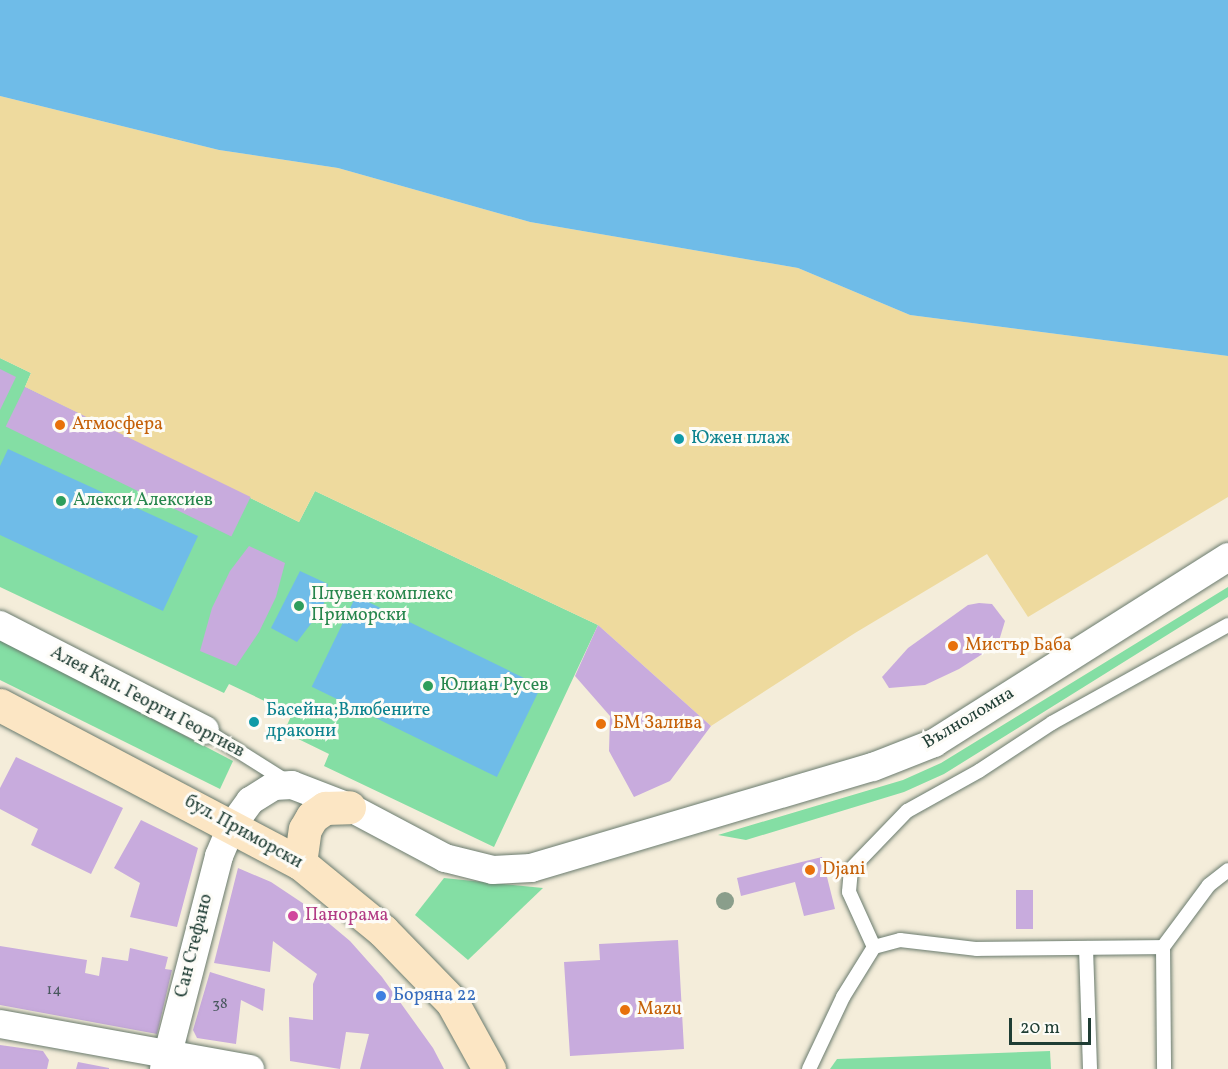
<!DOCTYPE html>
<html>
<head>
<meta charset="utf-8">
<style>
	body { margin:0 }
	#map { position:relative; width:1228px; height:1069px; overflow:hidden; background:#f4edda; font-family:Vollkorn,serif }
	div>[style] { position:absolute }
	.green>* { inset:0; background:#84dea4 }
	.sand>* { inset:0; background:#eeda9e }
	.water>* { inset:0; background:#6fbce8; transform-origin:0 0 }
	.building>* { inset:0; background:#c8abdd; transform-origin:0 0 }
	.roads { filter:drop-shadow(0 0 2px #6a7b6e) drop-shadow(0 0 2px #6a7b6e) }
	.lane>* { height:14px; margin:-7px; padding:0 7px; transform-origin:7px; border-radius:7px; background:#fff }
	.street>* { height:28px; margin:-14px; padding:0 14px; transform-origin:14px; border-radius:14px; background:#fff }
	.secondary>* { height:33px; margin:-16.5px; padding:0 16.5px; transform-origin:16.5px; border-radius:16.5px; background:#fce6c4 }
	.trees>* { width:18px; height:18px; margin:-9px; border-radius:50%; background:#8a9e8b }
	.dots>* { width:16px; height:16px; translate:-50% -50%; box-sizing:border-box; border:3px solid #fdfcf7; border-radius:50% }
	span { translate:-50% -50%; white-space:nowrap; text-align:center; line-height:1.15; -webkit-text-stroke:6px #fdfcf7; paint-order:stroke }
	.number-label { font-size:15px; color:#49585e }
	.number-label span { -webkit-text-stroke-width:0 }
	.food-label { font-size:18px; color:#c56008 }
	.left { translate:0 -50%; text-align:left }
	.culture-label { font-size:18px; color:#0d838f }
	.leisure-label { font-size:18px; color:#27864d }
	.street-label { font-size:18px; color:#1f3d34 }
	.hotel-label { font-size:18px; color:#b23c85 }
	.shop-label { font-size:18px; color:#366cbe }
	.scale { position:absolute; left:1009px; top:1018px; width:82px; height:27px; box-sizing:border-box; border:3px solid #1f3d34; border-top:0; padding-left:8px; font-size:18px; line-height:21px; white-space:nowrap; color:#1f3d34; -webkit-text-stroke:4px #fdfcf7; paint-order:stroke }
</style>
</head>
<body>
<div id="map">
	<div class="green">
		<i style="clip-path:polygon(0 358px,31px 373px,25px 387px,299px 522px,315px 491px,598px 625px,494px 847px,324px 766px,329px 754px,284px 732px,292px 714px,229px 684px,224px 693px,0 587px)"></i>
		<i style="clip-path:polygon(1228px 587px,1228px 597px,944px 774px,904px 792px,746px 840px,718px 835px,903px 780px,941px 763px)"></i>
		<i style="clip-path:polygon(0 639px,233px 761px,220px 789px,0 680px)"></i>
		<i style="clip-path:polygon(444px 878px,543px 888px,468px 960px,415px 915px)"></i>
		<i style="clip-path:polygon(1050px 1051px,1051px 1069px,830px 1069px,837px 1059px)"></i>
	</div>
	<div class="sand">
		<i style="clip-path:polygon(0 96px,219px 150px,338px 168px,530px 222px,798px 268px,910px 315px,1228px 356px,1228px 497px,1028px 617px,987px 554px,855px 633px,711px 726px,598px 625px,315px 491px,299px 522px,25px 387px,31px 373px,0 358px)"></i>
	</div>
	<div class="water">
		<i style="clip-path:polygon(0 0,1228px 0,1228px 356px,910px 315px,798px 268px,530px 222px,338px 168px,219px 150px,0 96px)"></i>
		<i style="clip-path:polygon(8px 449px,198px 536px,163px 611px,0 535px,0 466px)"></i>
		<i style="clip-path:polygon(300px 571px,328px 584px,323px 608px,297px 642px,271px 628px)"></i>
		<i style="left:356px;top:596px;width:206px;height:101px;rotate:26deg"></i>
	</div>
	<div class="building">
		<i style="clip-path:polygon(0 369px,16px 377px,0 410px)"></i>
		<i style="left:25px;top:387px;width:251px;height:44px;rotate:26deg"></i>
		<i style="clip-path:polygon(249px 546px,285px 563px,276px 597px,259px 632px,236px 666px,200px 651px,212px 608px,230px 571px)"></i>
		<i style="clip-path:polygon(979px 603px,992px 604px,1005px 621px,998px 644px,959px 669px,925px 685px,889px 688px,882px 677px,908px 648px,968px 605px)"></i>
		<i style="clip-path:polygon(598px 625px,711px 726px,670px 781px,634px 797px,609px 751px,610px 716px,575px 676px)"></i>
		<i style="clip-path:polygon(16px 757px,123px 808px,91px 874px,31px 845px,38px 829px,0 809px,0 788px)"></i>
		<i style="clip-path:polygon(141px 820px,198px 848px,177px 927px,130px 917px,140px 883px,114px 868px)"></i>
		<i style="clip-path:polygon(822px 857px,835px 909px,804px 916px,795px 882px,741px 896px,737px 878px)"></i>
		<i style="clip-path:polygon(238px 868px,271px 882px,313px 910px,350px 941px,382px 977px,433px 1048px,444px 1069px,360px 1069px,369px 1034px,346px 1032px,340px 1069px,290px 1061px,289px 1017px,313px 1020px,313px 984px,317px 974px,273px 941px,270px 972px,214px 963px)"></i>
		<i style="left:1016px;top:890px;width:17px;height:39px"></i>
		<i style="clip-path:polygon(678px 940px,684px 1049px,570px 1056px,564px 962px,600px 960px,599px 944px)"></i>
		<i style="clip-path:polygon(0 946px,87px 960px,85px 973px,99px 976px,102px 957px,128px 961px,130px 948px,168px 957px,165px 969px,172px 970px,157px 1034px,0 1005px)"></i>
		<i style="clip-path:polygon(210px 972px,265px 989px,263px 1011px,241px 1000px,236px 1044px,197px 1038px,193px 1030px)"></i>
		<i style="clip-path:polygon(0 1045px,43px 1051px,49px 1060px,47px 1069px,0 1069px)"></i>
		<i style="clip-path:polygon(78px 1062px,109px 1068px,109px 1069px,76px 1069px)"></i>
	</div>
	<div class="roads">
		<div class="lane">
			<i style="left:1228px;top:625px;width:201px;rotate:150.9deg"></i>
			<i style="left:1052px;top:723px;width:87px;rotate:146.7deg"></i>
			<i style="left:979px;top:771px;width:82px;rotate:150.9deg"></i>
			<i style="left:907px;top:811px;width:81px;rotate:134deg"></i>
			<i style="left:851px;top:869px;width:23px;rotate:95deg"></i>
			<i style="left:849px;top:892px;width:60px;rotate:65.6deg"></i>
			<i style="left:874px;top:947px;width:27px;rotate:-15deg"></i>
			<i style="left:900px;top:940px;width:78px;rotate:6.7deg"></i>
			<i style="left:977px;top:949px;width:186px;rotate:-0.6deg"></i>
			<i style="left:1163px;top:947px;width:77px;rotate:-53.4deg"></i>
			<i style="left:1209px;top:885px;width:24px;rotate:-38deg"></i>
			<i style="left:205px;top:730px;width:96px;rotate:32.2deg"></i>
			<i style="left:1163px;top:947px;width:122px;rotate:89.5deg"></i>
			<i style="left:1086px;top:948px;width:121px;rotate:88.1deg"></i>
			<i style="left:809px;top:1069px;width:80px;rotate:-64.7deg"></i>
			<i style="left:843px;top:997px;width:59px;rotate:-58.2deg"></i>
		</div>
		<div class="street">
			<i style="left:0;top:625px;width:230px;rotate:27.1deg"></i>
			<i style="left:0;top:1024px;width:254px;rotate:10.2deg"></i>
			<i style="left:164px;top:1069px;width:220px;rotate:-75.5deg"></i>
			<i style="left:219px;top:856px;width:33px;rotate:-67deg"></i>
			<i style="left:232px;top:826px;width:31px;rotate:-54deg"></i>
			<i style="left:250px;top:801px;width:28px;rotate:-32deg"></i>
			<i style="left:274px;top:786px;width:18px;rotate:-3deg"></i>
			<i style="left:292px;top:785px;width:61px;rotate:21.1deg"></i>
			<i style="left:349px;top:807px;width:109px;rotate:28deg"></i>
			<i style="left:445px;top:858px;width:49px;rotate:14deg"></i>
			<i style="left:493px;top:870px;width:38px;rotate:-3deg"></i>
			<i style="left:531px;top:868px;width:357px;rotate:-16.5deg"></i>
			<i style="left:873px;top:767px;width:66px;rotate:-21.5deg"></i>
			<i style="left:934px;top:743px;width:348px;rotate:-32.3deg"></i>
		</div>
		<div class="secondary">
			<i style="left:0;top:705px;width:339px;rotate:27.8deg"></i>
			<i style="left:300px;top:863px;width:107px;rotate:39.3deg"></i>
			<i style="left:383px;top:931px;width:99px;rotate:45.8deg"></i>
			<i style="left:452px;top:1002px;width:77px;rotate:61.1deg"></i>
			<i style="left:300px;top:863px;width:34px;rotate:-82deg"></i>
			<i style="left:305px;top:829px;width:14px;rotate:-60deg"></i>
			<i style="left:312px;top:817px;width:16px;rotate:-35deg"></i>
			<i style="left:325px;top:808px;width:24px;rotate:-2deg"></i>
		</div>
	</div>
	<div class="trees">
		<i style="left:725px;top:901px"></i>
	</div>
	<div class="dots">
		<i style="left:60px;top:425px;background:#e8710a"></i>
		<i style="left:679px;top:439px;background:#0f9aa8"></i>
		<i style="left:61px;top:501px;background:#2e9e5b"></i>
		<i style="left:299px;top:606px;background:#2e9e5b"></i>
		<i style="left:953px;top:646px;background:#e8710a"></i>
		<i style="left:428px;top:686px;background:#2e9e5b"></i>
		<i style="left:254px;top:722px;background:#0f9aa8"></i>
		<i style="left:601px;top:724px;background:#e8710a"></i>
		<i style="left:810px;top:870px;background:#e8710a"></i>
		<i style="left:293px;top:916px;background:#d1479c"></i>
		<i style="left:381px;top:996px;background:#3f7fe0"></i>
		<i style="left:625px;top:1010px;background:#e8710a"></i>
	</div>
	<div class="number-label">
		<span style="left:54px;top:991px">14</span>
		<span style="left:220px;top:1005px">38</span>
	</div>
	<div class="food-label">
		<span class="left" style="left:72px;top:425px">Атмосфера</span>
		<span class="left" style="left:965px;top:646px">Мистър Баба</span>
		<span class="left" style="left:613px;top:724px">БМ Залива</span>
		<span class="left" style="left:822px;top:870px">Djani</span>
		<span class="left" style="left:637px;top:1010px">Mazu</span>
	</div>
	<div class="culture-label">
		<span class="left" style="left:691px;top:439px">Южен плаж</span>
		<span class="left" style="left:266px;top:722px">Басейна;Влюбените<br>дракони</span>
	</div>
	<div class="leisure-label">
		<span class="left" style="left:73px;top:501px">Алекси Алексиев</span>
		<span class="left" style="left:311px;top:606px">Плувен комплекс<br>Приморски</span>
		<span class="left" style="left:440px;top:686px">Юлиан Русев</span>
	</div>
	<div class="street-label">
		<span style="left:147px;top:703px;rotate:28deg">Алея Кап. Георги Георгиев</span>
		<span style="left:969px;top:719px;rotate:-31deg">Вълноломна</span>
		<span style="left:243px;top:833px;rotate:29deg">бул. Приморски</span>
		<span style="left:195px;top:946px;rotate:-76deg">Сан Стефано</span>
	</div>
	<div class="hotel-label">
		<span class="left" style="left:305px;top:916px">Панорама</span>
	</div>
	<div class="shop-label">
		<span class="left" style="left:393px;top:996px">Боряна 22</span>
	</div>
	<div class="scale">20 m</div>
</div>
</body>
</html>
